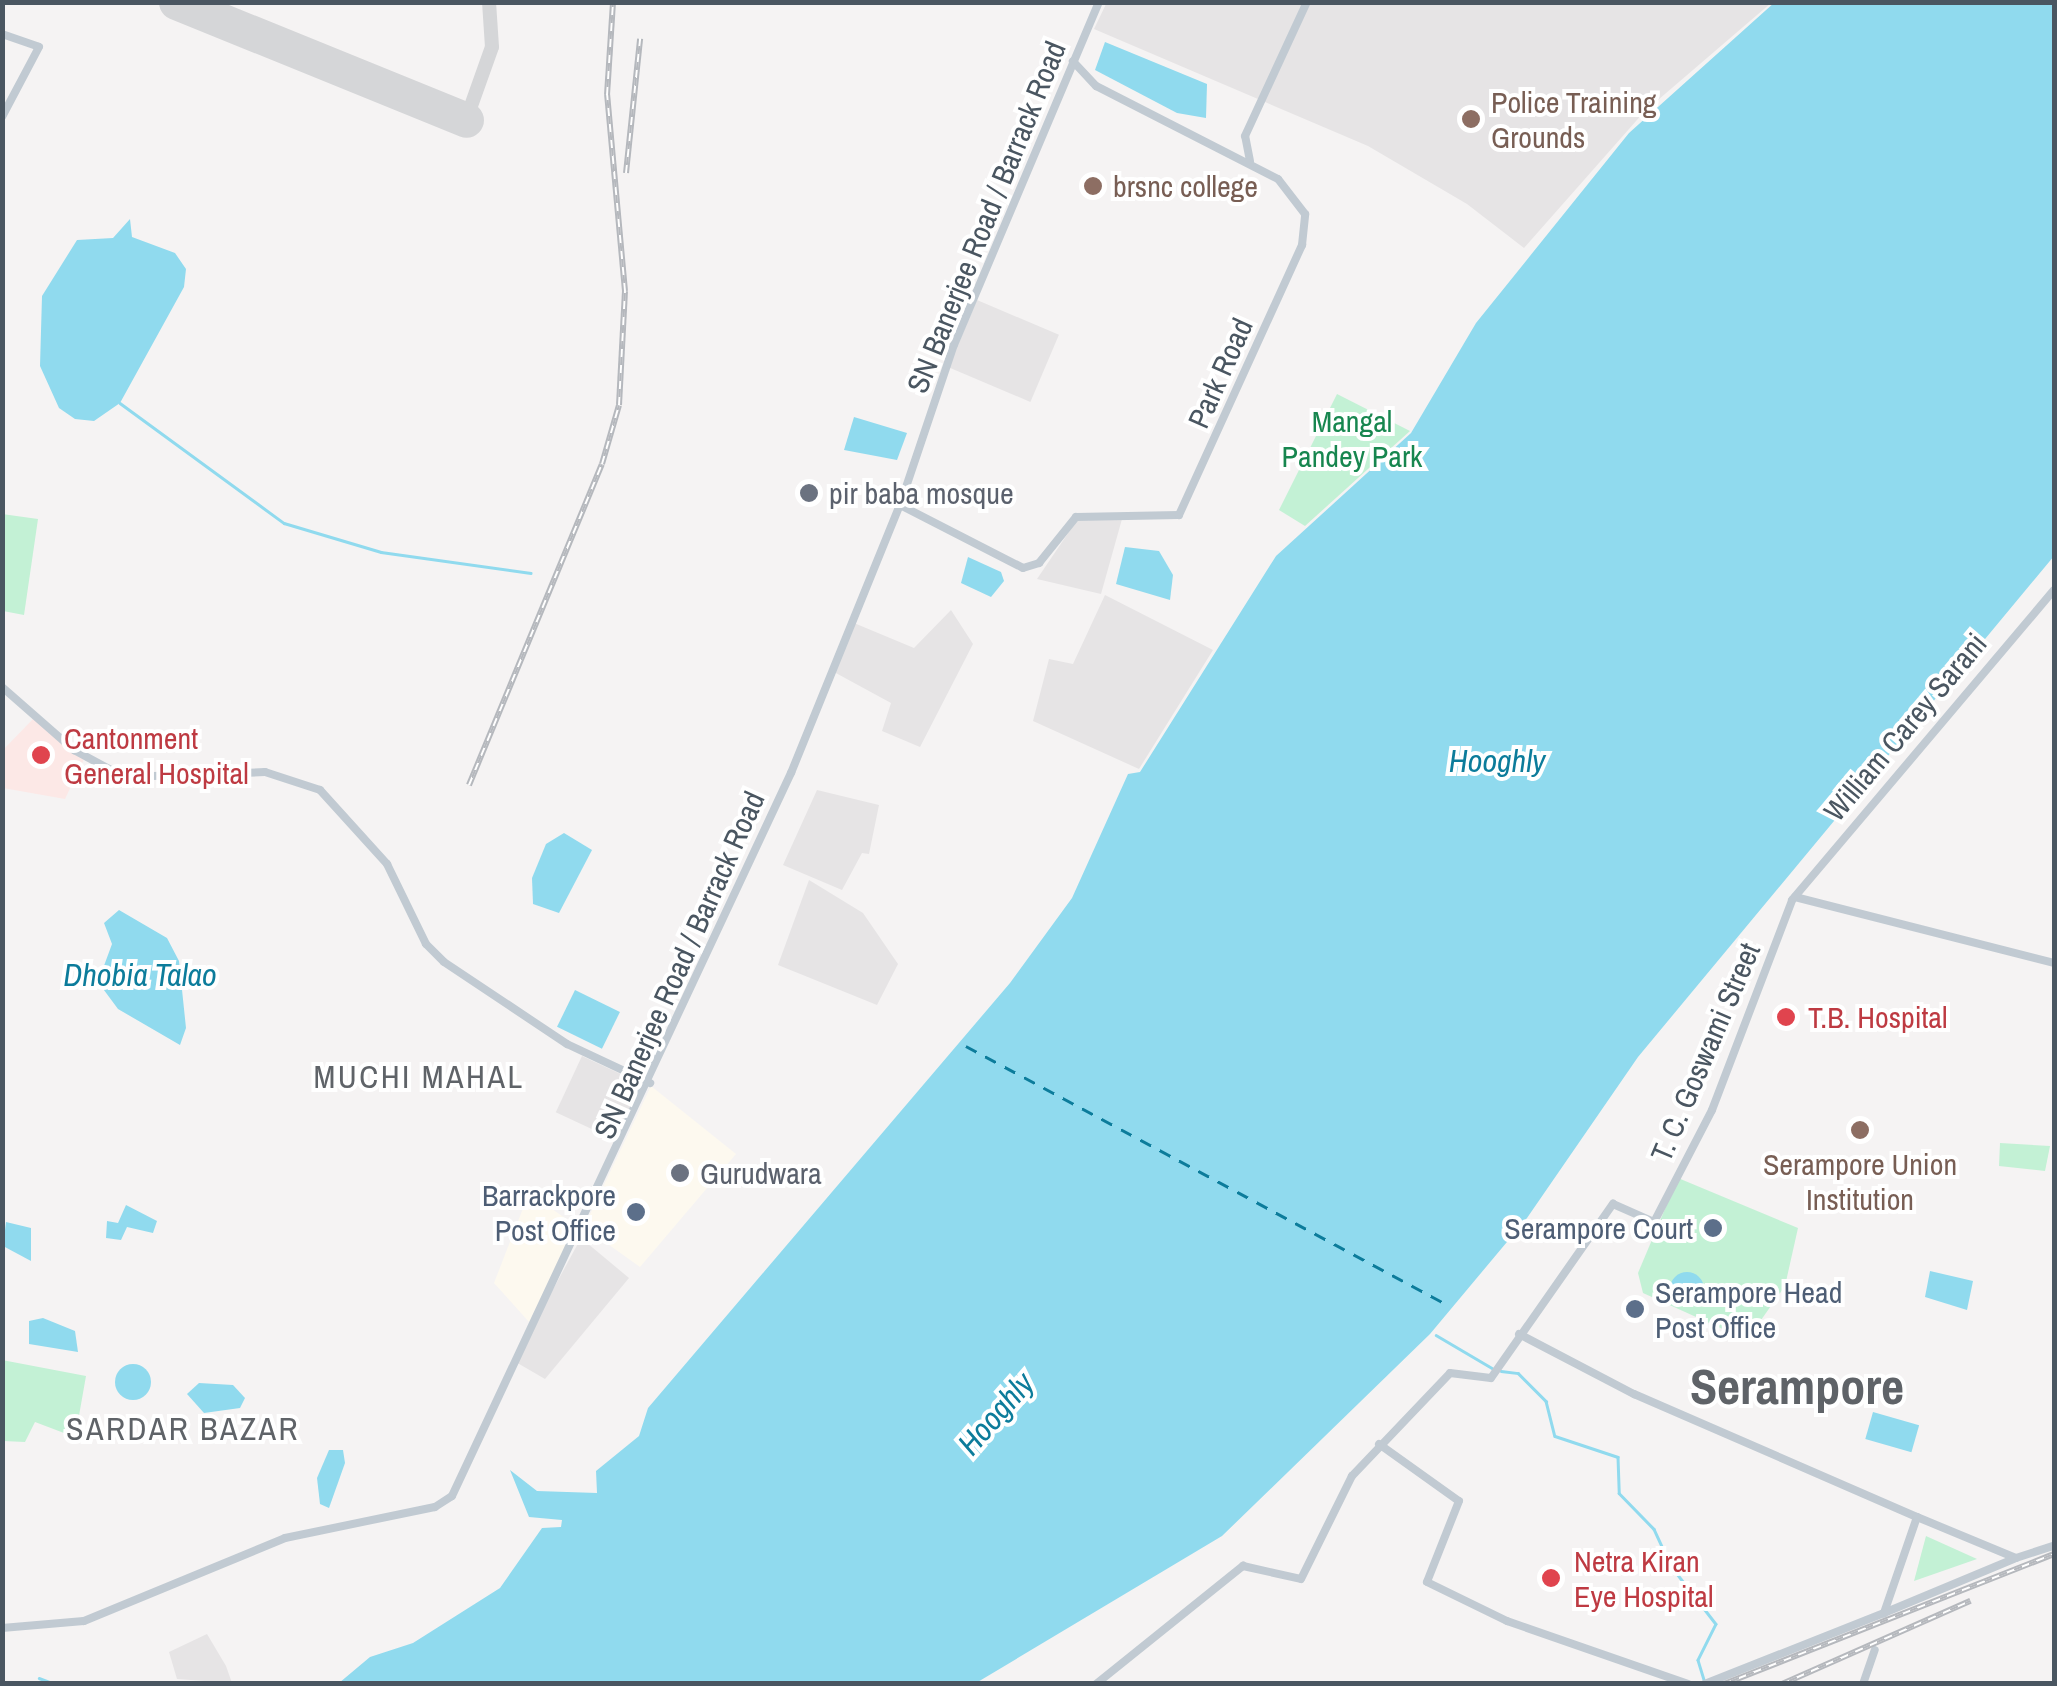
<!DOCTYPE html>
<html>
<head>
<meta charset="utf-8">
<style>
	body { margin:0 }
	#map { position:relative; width:2057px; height:1686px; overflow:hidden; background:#f5f3f3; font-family:"Archivo Narrow",sans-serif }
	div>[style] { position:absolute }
	.commercial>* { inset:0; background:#fdf9ef }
	.education>* { inset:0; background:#e6e4e5; transform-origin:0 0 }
	.medical>* { inset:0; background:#fce8e6 }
	.green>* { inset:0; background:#c3f1d5 }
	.water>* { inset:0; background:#90daee; transform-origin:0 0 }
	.round { border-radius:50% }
	.stream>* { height:2.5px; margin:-1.25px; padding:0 1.25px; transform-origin:1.25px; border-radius:1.25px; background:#90daee }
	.ferry>* { height:2.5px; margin-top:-1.25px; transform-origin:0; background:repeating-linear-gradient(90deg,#0c7c9b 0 12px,transparent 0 22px) }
	.taxiway>* { height:14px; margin:-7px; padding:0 7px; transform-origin:7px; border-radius:7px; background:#d5d6d8 }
	.runway>* { height:35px; margin:-17.5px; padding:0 17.5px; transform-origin:17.5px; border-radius:17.5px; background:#d5d6d8 }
	.tertiary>* { height:8px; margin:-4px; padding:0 4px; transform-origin:4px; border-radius:4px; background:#c1cad2 }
	.rail>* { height:6px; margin-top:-3px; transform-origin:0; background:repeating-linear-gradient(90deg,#fff 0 8px,#b5b8bd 0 16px); box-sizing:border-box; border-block:2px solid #b5b8bd }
	.dots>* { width:28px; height:28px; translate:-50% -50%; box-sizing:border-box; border:5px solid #fff; border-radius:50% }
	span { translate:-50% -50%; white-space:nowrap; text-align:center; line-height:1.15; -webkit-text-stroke:8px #fff; paint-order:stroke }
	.education-label { font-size:30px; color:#785e54 }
	.left { translate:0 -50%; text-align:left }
	.street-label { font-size:30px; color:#4a5661 }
	.park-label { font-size:30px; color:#17864f }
	.worship-label { font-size:30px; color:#5b616d }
	.health-label { font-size:30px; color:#be3a42 }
	.service-label { font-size:30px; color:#4e5e75 }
	.right { translate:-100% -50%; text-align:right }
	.water-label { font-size:32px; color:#0c7c9b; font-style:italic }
	.neighbourhood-label { font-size:32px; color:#5f6368; letter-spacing:2.5px }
	.town-label { font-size:50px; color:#5f6368; font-weight:700 }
	.frame { position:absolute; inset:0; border:5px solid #4a5661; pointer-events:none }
</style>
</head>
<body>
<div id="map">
	<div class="commercial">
		<i style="clip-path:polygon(651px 1086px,736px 1154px,640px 1267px,584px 1227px)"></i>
		<i style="clip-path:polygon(529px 1193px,578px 1227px,529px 1322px,494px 1283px)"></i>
	</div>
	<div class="education">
		<i style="clip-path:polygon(1107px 2px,1771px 3px,1644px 112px,1524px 248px,1467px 204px,1368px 146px,1094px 29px)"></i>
		<i style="left:977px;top:300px;width:89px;height:73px;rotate:23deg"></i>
		<i style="clip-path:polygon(1079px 517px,1122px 519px,1101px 594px,1037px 579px)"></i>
		<i style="clip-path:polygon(1105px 595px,1213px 650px,1139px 769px,1033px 721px,1049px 659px,1073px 664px)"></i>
		<i style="clip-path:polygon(951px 610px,973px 644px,920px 747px,882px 731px,891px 703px,834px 672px,854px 623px,914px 648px)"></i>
		<i style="clip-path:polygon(817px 790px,879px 805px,869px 854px,862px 853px,842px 890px,783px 865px)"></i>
		<i style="clip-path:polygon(809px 880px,863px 913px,898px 964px,877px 1005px,778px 965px)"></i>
		<i style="left:582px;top:1056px;width:68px;height:62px;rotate:25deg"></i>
		<i style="clip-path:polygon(581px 1238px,629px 1278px,545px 1379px,514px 1361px)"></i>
		<i style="clip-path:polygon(207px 1634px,226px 1666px,232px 1683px,177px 1679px,169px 1652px)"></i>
	</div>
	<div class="medical">
		<i style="clip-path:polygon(34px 718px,84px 759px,65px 799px,3px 788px,2px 751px)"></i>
	</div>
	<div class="green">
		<i style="clip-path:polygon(1337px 394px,1410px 431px,1305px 526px,1279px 510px)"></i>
		<i style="clip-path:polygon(2px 514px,38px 519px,24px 615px,3px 611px)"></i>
		<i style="clip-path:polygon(2000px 1143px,2050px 1146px,2045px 1171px,1999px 1166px)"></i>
		<i style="clip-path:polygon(1678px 1178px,1798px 1228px,1785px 1286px,1747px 1340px,1643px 1293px,1638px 1273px)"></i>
		<i style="clip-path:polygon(2px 1360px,86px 1376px,77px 1427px,64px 1433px,35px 1422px,25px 1442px,3px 1441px)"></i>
		<i style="clip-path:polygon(1926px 1536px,1977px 1559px,1914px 1581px)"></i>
	</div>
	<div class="water">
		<i style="clip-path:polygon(1775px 2px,2054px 3px,2054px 556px,1638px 1057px,1527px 1218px,1430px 1334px,1222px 1536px,976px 1683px,339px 1683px,370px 1657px,413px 1643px,500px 1588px,542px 1528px,561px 1527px,562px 1520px,529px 1517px,510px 1470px,537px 1491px,597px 1493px,596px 1471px,639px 1436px,648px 1408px,1010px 983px,1072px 898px,1128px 774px,1140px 772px,1276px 556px,1411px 433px,1476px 323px,1629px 133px)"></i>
		<i style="clip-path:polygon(1105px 42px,1207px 84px,1206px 118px,1177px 113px,1095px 70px)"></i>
		<i style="clip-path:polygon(130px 219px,132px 237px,175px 253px,186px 269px,184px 287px,120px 403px,94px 421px,75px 419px,59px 408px,40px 366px,42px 296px,77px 240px,113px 238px)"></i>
		<i style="clip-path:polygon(854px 417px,907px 433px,897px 460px,844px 450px)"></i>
		<i style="clip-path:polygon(1125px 547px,1159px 551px,1173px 575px,1170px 600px,1116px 584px)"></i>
		<i style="clip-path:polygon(968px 557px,1001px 572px,1004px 581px,991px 597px,961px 583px)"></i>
		<i style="clip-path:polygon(564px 833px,592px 850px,559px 913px,533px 904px,532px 878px,546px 844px)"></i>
		<i style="clip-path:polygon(119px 910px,167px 938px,179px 961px,186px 1028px,180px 1045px,118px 1009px,98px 982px,112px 944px,104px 923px)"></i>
		<i style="left:575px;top:990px;width:50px;height:41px;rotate:26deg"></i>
		<i style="clip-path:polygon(126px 1205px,157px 1221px,153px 1233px,127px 1227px,121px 1240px,106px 1238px,107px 1221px,118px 1223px)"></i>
		<i style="clip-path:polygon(6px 1222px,31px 1228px,31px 1261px,3px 1246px)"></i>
		<i style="clip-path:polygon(1930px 1271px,1973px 1281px,1967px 1310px,1925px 1297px)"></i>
		<i class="round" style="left:1670px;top:1272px;width:34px;height:34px"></i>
		<i style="clip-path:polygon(43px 1318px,75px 1331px,78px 1352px,29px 1344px,29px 1321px)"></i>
		<i class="round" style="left:115px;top:1364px;width:36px;height:36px"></i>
		<i style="clip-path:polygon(199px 1383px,233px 1385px,245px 1398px,240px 1408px,204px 1413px,187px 1394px)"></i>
		<i style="left:1873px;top:1412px;width:48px;height:28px;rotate:16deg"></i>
		<i style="clip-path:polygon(329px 1450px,343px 1450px,345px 1463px,329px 1508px,320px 1504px,317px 1478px)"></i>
	</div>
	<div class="stream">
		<i style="left:120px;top:403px;width:203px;rotate:36.2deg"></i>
		<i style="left:284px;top:523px;width:101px;rotate:16.6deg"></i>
		<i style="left:381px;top:552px;width:151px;rotate:8deg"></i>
		<i style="left:1436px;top:1335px;width:65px;rotate:30.5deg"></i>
		<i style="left:1501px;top:1371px;width:17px;rotate:7deg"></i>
		<i style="left:1518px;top:1373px;width:40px;rotate:45deg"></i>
		<i style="left:1546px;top:1401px;width:36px;rotate:76deg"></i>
		<i style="left:1555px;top:1436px;width:66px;rotate:18.4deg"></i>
		<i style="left:1618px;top:1457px;width:36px;rotate:88deg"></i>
		<i style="left:1619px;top:1493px;width:50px;rotate:45.8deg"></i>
		<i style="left:1654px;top:1529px;width:41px;rotate:65.3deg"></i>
		<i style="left:1671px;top:1566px;width:73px;rotate:52.2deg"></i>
		<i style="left:1716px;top:1624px;width:40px;rotate:116.6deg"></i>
		<i style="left:1698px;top:1660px;width:21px;rotate:73deg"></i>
		<i style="left:39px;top:1678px;width:17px;rotate:21deg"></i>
	</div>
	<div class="ferry">
		<i style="left:966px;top:1046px;width:545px;rotate:28.26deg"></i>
	</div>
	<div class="taxiway">
		<i style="left:466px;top:120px;width:77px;rotate:-70.4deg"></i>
		<i style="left:492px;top:47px;width:45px;rotate:-93.8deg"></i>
	</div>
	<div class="runway">
		<i style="left:176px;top:2px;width:313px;rotate:22.1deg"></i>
	</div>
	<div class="tertiary">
		<i style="left:2px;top:34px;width:39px;rotate:19deg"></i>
		<i style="left:39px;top:47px;width:79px;rotate:117.9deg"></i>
		<i style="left:1250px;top:161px;width:25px;rotate:-101deg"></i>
		<i style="left:1245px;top:136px;width:148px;rotate:-65.2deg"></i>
		<i style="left:900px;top:505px;width:138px;rotate:27.1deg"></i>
		<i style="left:1023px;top:568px;width:17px;rotate:-17deg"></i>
		<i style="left:1039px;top:563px;width:59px;rotate:-51.2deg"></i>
		<i style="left:1076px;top:517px;width:103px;rotate:-1.1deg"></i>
		<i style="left:1179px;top:515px;width:297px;rotate:-65.5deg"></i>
		<i style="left:1302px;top:245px;width:31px;rotate:-84deg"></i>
		<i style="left:1305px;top:214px;width:44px;rotate:-127.6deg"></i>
		<i style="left:1278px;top:179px;width:204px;rotate:-152.9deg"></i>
		<i style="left:1096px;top:86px;width:34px;rotate:-133deg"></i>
		<i style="left:2px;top:687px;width:96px;rotate:41.2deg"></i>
		<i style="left:74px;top:750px;width:57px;rotate:28.4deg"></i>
		<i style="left:124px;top:777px;width:141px;rotate:-2deg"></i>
		<i style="left:265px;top:772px;width:58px;rotate:18.1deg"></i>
		<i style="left:320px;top:790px;width:100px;rotate:47.8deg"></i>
		<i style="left:387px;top:864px;width:89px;rotate:64deg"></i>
		<i style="left:426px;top:944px;width:25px;rotate:45deg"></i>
		<i style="left:444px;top:962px;width:148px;rotate:33.7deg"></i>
		<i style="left:567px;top:1044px;width:92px;rotate:25.2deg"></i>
		<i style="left:1795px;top:897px;width:267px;rotate:14.3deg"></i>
		<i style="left:1519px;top:1334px;width:130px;rotate:27.6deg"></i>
		<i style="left:1634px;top:1394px;width:309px;rotate:23.5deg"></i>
		<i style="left:1917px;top:1517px;width:102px;rotate:109deg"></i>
		<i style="left:1884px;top:1613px;width:193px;rotate:158.4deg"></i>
		<i style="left:1379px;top:1444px;width:98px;rotate:35.5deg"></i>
		<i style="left:1459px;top:1501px;width:87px;rotate:111.6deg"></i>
		<i style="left:1427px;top:1582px;width:89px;rotate:26deg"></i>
		<i style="left:1507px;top:1621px;width:192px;rotate:19.2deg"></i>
		<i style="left:1917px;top:1517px;width:107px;rotate:22.5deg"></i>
		<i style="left:2016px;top:1558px;width:40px;rotate:-18deg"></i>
		<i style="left:1884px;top:1613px;width:141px;rotate:-22.6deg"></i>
		<i style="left:2px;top:1628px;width:82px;rotate:-4.9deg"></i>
		<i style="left:84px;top:1621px;width:217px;rotate:-22.4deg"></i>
		<i style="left:285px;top:1538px;width:153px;rotate:-11.7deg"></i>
		<i style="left:435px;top:1507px;width:20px;rotate:-33deg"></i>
		<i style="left:452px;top:1496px;width:799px;rotate:-64.88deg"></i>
		<i style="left:791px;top:773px;width:289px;rotate:-67.9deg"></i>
		<i style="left:900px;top:505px;width:169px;rotate:-71.4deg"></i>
		<i style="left:954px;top:345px;width:372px;rotate:-67.1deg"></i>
		<i style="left:1096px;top:1684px;width:189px;rotate:-38.8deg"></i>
		<i style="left:1243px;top:1566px;width:59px;rotate:12.6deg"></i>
		<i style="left:1301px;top:1579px;width:115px;rotate:-63.7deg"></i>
		<i style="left:1352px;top:1476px;width:142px;rotate:-46.4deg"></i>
		<i style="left:1450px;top:1373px;width:41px;rotate:7deg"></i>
		<i style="left:1491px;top:1378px;width:213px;rotate:-55deg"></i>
		<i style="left:1613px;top:1204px;width:45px;rotate:23.7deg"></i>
		<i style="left:1654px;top:1222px;width:126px;rotate:-62.6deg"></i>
		<i style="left:1712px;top:1110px;width:225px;rotate:-69.1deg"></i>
		<i style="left:1792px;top:900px;width:406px;rotate:-49.8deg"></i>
		<i style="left:1863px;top:1684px;width:36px;rotate:-71deg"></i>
	</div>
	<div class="rail">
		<i style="left:626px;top:173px;width:135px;rotate:-84deg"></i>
		<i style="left:469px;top:785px;width:347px;rotate:-67.5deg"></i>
		<i style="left:602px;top:464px;width:61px;rotate:-73.9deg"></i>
		<i style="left:619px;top:405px;width:114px;rotate:-87deg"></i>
		<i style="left:625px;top:291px;width:197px;rotate:-95.2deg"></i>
		<i style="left:607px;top:95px;width:93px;rotate:-86.3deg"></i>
		<i style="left:1724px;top:1684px;width:355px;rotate:-21.5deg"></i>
		<i style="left:1782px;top:1684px;width:206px;rotate:-23.8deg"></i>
	</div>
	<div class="dots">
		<i style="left:1471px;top:119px;background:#8d6e63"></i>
		<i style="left:1093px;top:186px;background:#8d6e63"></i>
		<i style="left:809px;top:493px;background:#6b7280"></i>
		<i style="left:41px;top:755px;background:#e0444e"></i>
		<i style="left:1786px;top:1017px;background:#e0444e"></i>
		<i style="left:1860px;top:1130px;background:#8d6e63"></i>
		<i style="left:680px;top:1173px;background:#6b7280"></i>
		<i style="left:636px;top:1212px;background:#5c6f8a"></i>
		<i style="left:1713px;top:1228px;background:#5c6f8a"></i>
		<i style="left:1635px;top:1309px;background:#5c6f8a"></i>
		<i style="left:1551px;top:1578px;background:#e0444e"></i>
	</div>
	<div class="education-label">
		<span class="left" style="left:1491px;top:119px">Police Training<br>Grounds</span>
		<span class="left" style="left:1113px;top:186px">brsnc college</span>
		<span style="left:1860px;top:1181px">Serampore Union<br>Institution</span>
	</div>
	<div class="street-label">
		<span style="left:986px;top:217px;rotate:-68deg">SN Banerjee Road / Barrack Road</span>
		<span style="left:1220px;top:373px;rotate:-66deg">Park Road</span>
		<span style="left:1905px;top:727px;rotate:-50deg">William Carey Sarani</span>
		<span style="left:679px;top:965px;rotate:-66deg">SN Banerjee Road / Barrack Road</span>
		<span style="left:1705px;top:1052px;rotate:-67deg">T. C. Goswami Street</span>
	</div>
	<div class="park-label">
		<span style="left:1352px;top:438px">Mangal<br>Pandey Park</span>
	</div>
	<div class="worship-label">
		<span class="left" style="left:829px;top:493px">pir baba mosque</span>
		<span class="left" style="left:700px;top:1173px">Gurudwara</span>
	</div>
	<div class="health-label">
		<span class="left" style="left:64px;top:755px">Cantonment<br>General Hospital</span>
		<span class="left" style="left:1808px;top:1017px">T.B. Hospital</span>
		<span class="left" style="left:1574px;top:1578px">Netra Kiran<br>Eye Hospital</span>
	</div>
	<div class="service-label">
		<span class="right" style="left:616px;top:1212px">Barrackpore<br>Post Office</span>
		<span class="right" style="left:1693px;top:1228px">Serampore Court</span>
		<span class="left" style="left:1655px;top:1309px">Serampore Head<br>Post Office</span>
	</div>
	<div class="water-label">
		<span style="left:1497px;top:761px">Hooghly</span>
		<span style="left:140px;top:975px">Dhobia Talao</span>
		<span style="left:996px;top:1414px;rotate:-49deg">Hooghly</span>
	</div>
	<div class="neighbourhood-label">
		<span style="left:419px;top:1077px">MUCHI MAHAL</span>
		<span style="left:183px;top:1429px">SARDAR BAZAR</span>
	</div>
	<div class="town-label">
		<span style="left:1797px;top:1387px">Serampore</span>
	</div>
	<div class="frame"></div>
</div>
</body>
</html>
